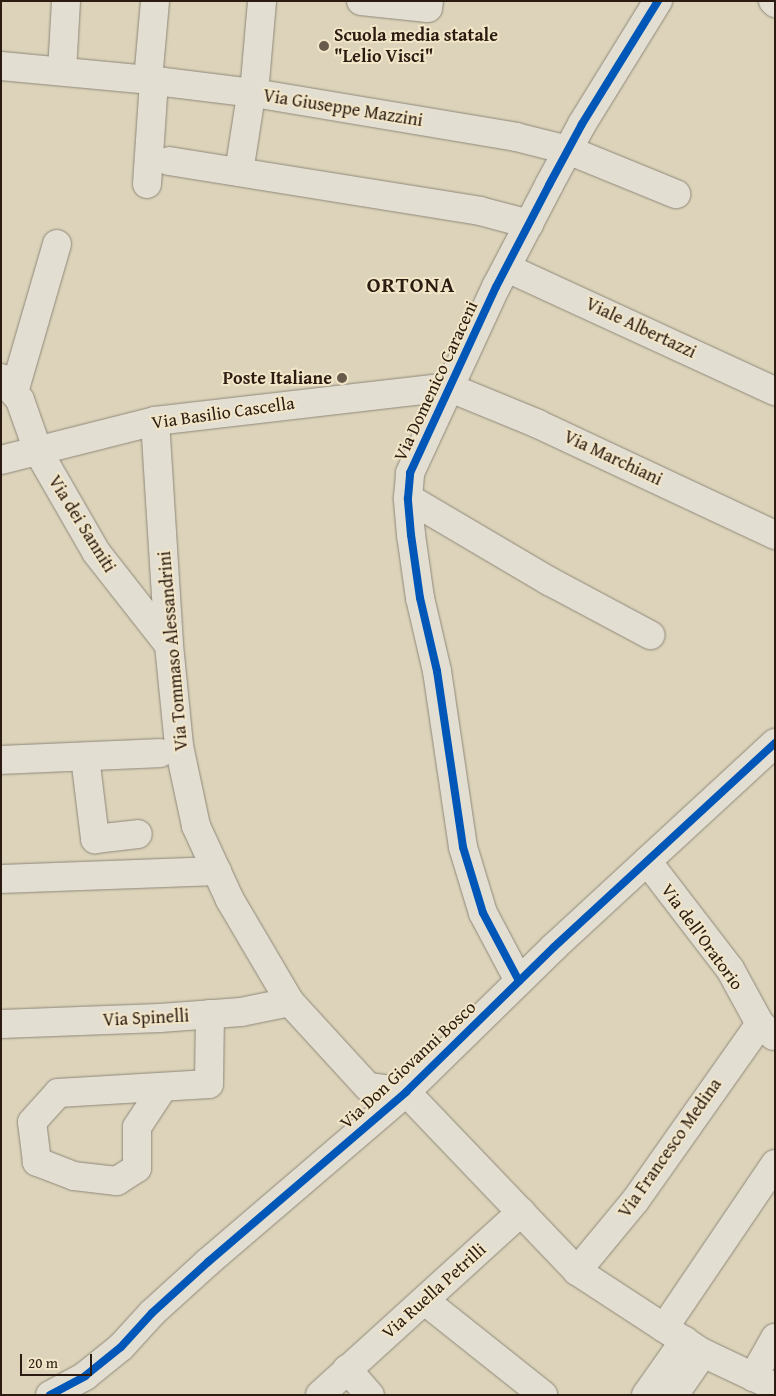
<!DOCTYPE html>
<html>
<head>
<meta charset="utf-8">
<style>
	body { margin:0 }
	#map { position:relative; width:776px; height:1396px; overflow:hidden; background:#dcd3ba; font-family:"Gentium Book Plus",serif }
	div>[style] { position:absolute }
	.roads { filter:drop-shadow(0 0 1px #8f8879) drop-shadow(0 0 1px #8f8879) }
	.minor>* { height:28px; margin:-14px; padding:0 14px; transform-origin:14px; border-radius:14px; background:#e3ded2 }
	.cycleway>* { height:8px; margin:-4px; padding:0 4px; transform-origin:4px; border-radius:4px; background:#0057b8 }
	.dots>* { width:14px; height:14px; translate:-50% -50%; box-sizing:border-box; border:2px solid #f2e6c8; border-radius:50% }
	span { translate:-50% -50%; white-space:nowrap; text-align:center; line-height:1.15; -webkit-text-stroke:4px #f2e6c8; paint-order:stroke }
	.poi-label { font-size:18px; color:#2b1b11; font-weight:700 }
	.left { translate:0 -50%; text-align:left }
	.right { translate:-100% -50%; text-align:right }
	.street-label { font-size:18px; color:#2b1b11 }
	.district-label { font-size:22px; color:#2b1b11; font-weight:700; letter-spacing:1px }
	.frame { position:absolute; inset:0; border:2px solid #2b1b11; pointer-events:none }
	.scale { position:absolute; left:20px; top:1354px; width:72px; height:22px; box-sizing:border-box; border:2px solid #2b1b11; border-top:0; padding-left:6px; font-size:15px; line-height:18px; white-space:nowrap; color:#2b1b11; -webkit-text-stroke:4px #f2e6c8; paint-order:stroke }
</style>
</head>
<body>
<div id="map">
	<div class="roads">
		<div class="minor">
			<i style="left:361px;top:1px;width:67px;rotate:6deg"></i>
			<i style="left:428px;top:8px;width:7px;rotate:-82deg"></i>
			<i style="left:773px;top:1px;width:3px;rotate:45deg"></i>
			<i style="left:1px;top:66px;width:148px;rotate:5.4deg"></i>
			<i style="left:148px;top:80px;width:107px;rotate:7deg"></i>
			<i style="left:254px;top:93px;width:266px;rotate:9.5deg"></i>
			<i style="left:516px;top:137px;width:54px;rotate:14deg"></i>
			<i style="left:568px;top:150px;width:117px;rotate:22.2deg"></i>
			<i style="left:62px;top:71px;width:70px;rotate:-86.7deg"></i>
			<i style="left:148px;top:80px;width:79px;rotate:-84.9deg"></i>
			<i style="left:254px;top:93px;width:92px;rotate:-85deg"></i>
			<i style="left:169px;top:161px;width:315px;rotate:9.1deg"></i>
			<i style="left:480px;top:211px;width:51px;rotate:14.9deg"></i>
			<i style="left:239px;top:172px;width:65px;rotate:-81.1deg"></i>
			<i style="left:147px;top:184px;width:103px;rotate:-86.1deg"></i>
			<i style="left:507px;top:268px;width:295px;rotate:24.7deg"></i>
			<i style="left:1px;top:378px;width:29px;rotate:49deg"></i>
			<i style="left:20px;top:400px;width:54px;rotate:70.6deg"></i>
			<i style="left:38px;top:451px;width:116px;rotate:60.1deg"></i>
			<i style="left:96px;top:552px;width:118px;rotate:51.9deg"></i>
			<i style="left:14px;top:392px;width:154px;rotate:-73.8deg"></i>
			<i style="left:155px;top:421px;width:224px;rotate:86.4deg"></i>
			<i style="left:169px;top:645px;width:101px;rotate:84.3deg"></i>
			<i style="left:179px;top:746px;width:82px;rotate:78deg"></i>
			<i style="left:196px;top:826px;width:81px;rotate:65.3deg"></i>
			<i style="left:230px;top:900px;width:118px;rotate:59.5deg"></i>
			<i style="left:290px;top:1002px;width:115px;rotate:47.5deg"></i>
			<i style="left:368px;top:1087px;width:38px;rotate:7deg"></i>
			<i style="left:1px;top:460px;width:159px;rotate:-14.2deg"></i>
			<i style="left:155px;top:421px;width:295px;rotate:-6.6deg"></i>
			<i style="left:448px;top:387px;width:97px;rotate:22.3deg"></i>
			<i style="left:538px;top:424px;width:262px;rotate:25.1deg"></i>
			<i style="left:408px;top:498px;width:164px;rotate:30.5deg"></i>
			<i style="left:549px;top:581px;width:115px;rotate:28.1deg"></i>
			<i style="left:85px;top:757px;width:83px;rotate:83deg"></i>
			<i style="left:95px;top:839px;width:43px;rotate:-6.6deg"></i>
			<i style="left:1px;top:760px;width:159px;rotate:-2.5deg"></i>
			<i style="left:647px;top:861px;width:136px;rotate:52.5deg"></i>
			<i style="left:730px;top:969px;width:63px;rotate:61.4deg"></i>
			<i style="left:760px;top:1024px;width:18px;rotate:41deg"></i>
			<i style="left:1px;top:879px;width:216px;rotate:-2.1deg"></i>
			<i style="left:519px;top:981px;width:77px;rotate:-117.9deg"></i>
			<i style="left:483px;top:913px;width:69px;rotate:-106.9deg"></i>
			<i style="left:463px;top:847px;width:178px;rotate:-98.4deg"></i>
			<i style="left:437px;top:671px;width:75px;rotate:-103.1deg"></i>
			<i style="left:420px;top:598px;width:64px;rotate:-98.1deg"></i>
			<i style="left:411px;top:535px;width:37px;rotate:-95deg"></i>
			<i style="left:408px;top:498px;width:25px;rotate:-85deg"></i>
			<i style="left:410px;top:473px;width:205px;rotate:-65.2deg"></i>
			<i style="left:496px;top:287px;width:115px;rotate:-62.5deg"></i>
			<i style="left:549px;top:185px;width:69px;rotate:-61.6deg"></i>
			<i style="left:582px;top:124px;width:145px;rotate:-58.3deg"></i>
			<i style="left:1px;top:1024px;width:159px;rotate:-2.2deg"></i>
			<i style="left:160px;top:1018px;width:81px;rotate:-4.2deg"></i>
			<i style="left:241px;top:1012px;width:50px;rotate:-11.5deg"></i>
			<i style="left:162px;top:1089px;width:45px;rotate:123.3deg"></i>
			<i style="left:137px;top:1127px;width:41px;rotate:90deg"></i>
			<i style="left:137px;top:1168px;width:24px;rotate:147deg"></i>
			<i style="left:117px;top:1181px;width:43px;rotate:-173.4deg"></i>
			<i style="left:74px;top:1176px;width:40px;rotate:-159deg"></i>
			<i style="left:37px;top:1162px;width:40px;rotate:-97.1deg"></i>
			<i style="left:32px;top:1122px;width:39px;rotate:-48deg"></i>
			<i style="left:58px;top:1093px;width:151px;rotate:-3.4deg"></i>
			<i style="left:209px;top:1084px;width:70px;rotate:-89.2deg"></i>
			<i style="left:406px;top:1092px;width:248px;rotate:46.3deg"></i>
			<i style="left:577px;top:1271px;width:150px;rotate:33.1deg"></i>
			<i style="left:703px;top:1353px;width:80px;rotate:25.3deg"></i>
			<i style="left:577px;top:1271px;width:91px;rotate:-50.4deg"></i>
			<i style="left:635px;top:1201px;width:217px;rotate:-54.8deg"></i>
			<i style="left:425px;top:1301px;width:151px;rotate:38.5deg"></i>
			<i style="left:664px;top:1328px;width:198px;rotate:-55.9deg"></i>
			<i style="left:347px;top:1369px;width:35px;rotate:49deg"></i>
			<i style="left:753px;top:1377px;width:45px;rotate:-60.6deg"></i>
			<i style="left:50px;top:1395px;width:40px;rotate:-28deg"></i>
			<i style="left:85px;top:1376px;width:46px;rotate:-38.9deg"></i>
			<i style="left:121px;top:1347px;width:46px;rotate:-47.6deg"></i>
			<i style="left:152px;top:1313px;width:76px;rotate:-42.3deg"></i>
			<i style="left:208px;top:1262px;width:261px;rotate:-40.6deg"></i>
			<i style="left:406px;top:1092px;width:207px;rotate:-44.4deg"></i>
			<i style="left:554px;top:947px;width:301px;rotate:-42.7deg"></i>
			<i style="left:320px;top:1395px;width:272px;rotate:-42.3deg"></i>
			<i style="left:646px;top:1395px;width:67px;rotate:-54.7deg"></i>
			<i style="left:674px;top:1395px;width:51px;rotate:-55.4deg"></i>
		</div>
	</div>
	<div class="cycleway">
		<i style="left:519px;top:981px;width:77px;rotate:-117.9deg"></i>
		<i style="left:483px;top:913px;width:69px;rotate:-106.9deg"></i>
		<i style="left:463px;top:847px;width:178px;rotate:-98.4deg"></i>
		<i style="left:437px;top:671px;width:75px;rotate:-103.1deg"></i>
		<i style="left:420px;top:598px;width:64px;rotate:-98.1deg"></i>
		<i style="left:411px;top:535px;width:37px;rotate:-95deg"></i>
		<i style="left:408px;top:498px;width:25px;rotate:-85deg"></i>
		<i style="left:410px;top:473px;width:205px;rotate:-65.2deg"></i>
		<i style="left:496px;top:287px;width:115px;rotate:-62.5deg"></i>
		<i style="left:549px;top:185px;width:69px;rotate:-61.6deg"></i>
		<i style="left:582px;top:124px;width:145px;rotate:-58.3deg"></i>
		<i style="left:50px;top:1395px;width:40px;rotate:-28deg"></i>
		<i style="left:85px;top:1376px;width:46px;rotate:-38.9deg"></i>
		<i style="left:121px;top:1347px;width:46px;rotate:-47.6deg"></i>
		<i style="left:152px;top:1313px;width:76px;rotate:-42.3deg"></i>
		<i style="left:208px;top:1262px;width:261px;rotate:-40.6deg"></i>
		<i style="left:406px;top:1092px;width:207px;rotate:-44.4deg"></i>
		<i style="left:554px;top:947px;width:301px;rotate:-42.7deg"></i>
	</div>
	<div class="dots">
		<i style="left:324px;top:46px;background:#695b4c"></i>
		<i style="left:342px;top:378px;background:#695b4c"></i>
	</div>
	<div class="poi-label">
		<span class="left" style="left:334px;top:46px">Scuola media statale<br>"Lelio Visci"</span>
		<span class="right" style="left:332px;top:378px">Poste Italiane</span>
	</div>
	<div class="street-label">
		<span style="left:343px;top:108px;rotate:9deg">Via Giuseppe Mazzini</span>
		<span style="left:641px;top:328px;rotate:25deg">Viale Albertazzi</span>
		<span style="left:436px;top:381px;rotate:-65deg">Via Domenico Caraceni</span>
		<span style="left:223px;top:413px;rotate:-8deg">Via Basilio Cascella</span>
		<span style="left:613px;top:458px;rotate:25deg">Via Marchiani</span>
		<span style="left:82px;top:524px;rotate:58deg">Via dei Sanniti</span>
		<span style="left:173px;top:651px;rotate:-95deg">Via Tommaso Alessandrini</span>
		<span style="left:702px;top:937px;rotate:54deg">Via dell'Oratorio</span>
		<span style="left:146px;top:1018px;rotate:-3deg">Via Spinelli</span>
		<span style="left:408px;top:1065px;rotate:-43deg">Via Don Giovanni Bosco</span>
		<span style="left:670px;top:1148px;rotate:-55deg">Via Francesco Medina</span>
		<span style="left:434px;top:1291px;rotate:-42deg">Via Ruella Petrilli</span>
	</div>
	<div class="district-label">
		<span style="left:411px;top:285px">ORTONA</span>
	</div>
	<div class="frame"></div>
	<div class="scale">20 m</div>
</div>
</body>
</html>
